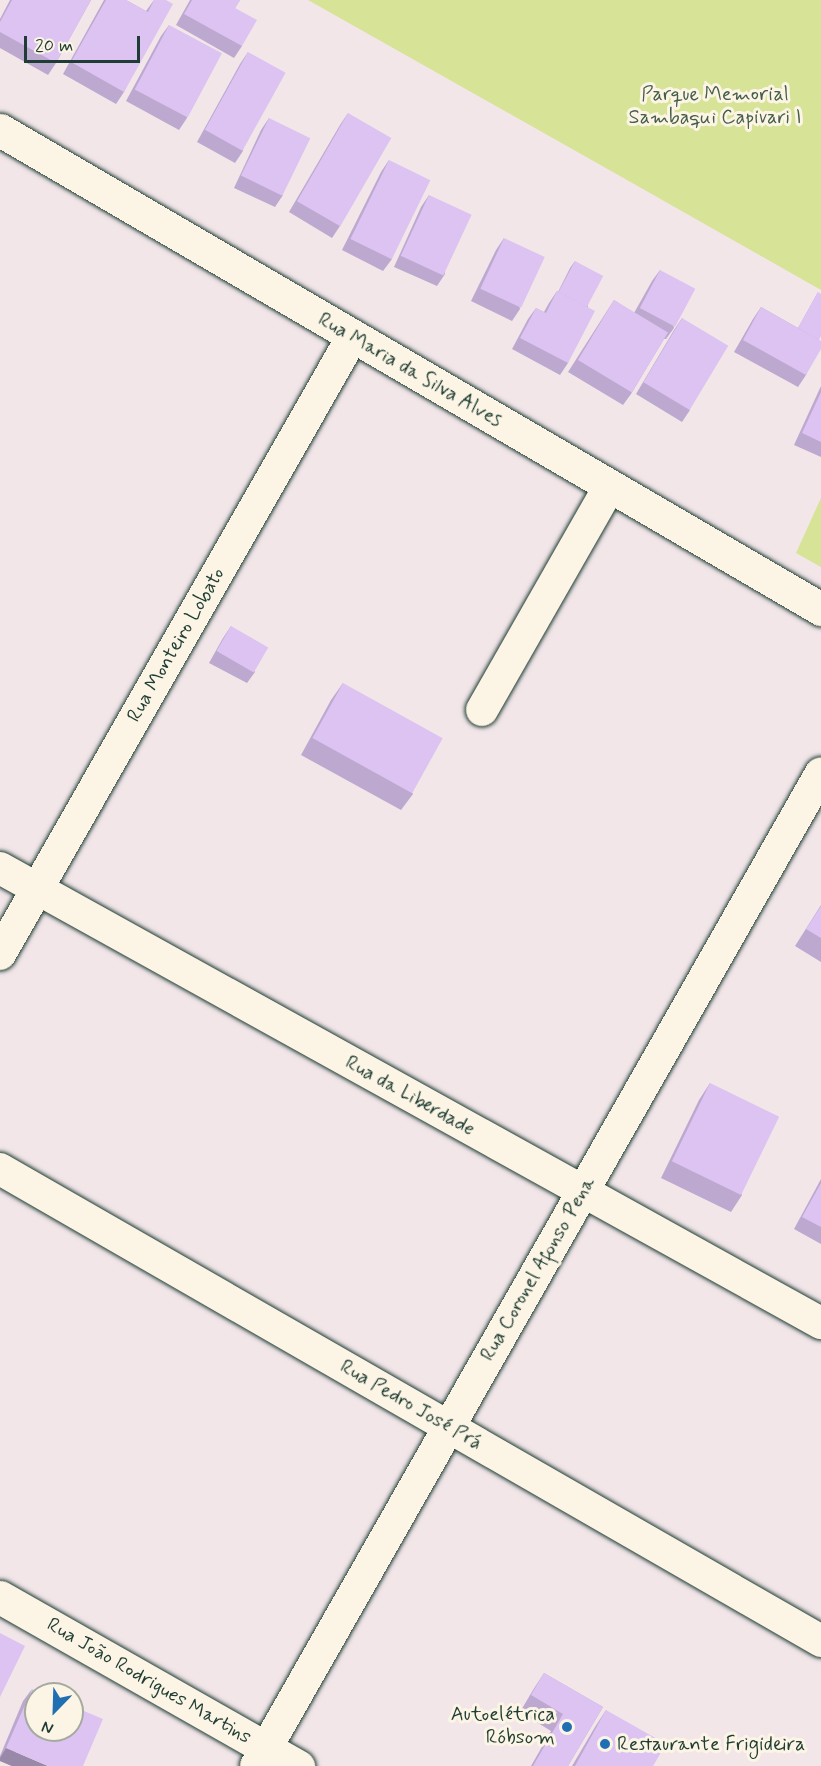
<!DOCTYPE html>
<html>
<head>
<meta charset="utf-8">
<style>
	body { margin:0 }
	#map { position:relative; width:821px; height:1766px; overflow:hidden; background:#f2e6e9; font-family:Mynerve,sans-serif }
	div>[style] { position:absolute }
	.green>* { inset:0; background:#d7e396 }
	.roads { filter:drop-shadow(0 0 2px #1f3d34) drop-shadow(0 0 2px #1f3d34) }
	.minor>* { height:32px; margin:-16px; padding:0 16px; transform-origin:16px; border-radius:16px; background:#fcf5e5 }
	.tertiary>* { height:33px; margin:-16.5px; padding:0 16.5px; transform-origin:16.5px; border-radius:16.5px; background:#fcf5e5 }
	.wall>* { inset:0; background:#bda8d0 }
	.shaded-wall>* { inset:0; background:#9a88a9 }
	.building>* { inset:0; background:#dcc3f2; transform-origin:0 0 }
	.dots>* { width:16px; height:16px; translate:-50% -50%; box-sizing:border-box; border:3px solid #fcf5e5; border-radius:50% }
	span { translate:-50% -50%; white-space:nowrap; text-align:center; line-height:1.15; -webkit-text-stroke:6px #fcf5e5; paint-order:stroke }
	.park-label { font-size:20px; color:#445e48 }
	.street-label { font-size:20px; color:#1f3d34 }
	.poi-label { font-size:20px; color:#1f3d34 }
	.right { translate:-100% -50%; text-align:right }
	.left { translate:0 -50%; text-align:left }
	.north { position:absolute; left:24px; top:1682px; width:60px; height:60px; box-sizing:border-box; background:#fcf5e5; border:2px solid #a4ab9e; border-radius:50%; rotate:203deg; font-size:16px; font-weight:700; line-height:24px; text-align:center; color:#1f3d34 }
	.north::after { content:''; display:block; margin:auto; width:21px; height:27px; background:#1f6fb2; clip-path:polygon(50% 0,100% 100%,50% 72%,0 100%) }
	.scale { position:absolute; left:24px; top:36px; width:116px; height:27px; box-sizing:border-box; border:3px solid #1f3d34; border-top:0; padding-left:8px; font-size:18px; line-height:21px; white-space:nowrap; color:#1f3d34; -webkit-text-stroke:4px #fcf5e5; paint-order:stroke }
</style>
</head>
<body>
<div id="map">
	<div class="green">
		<i style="clip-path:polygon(308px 0,821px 0,821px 290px,627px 180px)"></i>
		<i style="clip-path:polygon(821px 498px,821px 567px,796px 553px)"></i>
	</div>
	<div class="roads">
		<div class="minor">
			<i style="left:482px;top:710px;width:258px;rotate:-60.3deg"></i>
			<i style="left:0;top:868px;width:939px;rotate:29deg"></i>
			<i style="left:0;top:954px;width:712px;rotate:-60.27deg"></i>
			<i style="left:0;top:1169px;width:947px;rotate:29.89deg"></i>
			<i style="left:256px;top:1766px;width:1142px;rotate:-60.36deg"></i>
		</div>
		<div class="tertiary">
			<i style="left:0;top:130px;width:951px;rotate:30.26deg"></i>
			<i style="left:0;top:1597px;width:343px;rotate:29.6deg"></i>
		</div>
	</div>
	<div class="wall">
		<i style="clip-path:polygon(10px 0,91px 0,56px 63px,48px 75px,0 48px,0 19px)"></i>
		<i style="clip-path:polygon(104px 0,126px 0,146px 11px,154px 0,166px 0,124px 92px,116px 104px,63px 74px)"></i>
		<i style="clip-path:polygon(190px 0,240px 0,235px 8px,242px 46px,234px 58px,176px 25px)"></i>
		<i style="clip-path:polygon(169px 25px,187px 118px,179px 130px,126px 101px,161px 36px)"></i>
		<i style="clip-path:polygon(248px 52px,243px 151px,235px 163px,197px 142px,240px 64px)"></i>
		<i style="clip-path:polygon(348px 113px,340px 226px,332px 238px,289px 212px,340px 125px)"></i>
		<i style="clip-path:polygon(269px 118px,283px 195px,275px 207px,234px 188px,261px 130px)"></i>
		<i style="clip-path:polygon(389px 160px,392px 259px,383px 271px,342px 250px,381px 172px)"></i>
		<i style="clip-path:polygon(429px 195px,445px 274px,437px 286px,394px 267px,421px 207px)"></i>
		<i style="clip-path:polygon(504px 238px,520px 309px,512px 321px,471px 301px,496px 250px)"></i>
		<i style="clip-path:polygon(575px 261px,588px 307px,568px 363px,560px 375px,512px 349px,528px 319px,536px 308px,544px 312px,549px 303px,557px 291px,558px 292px,570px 268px)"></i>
		<i style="clip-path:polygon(660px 270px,674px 328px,666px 339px,664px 339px,631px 394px,623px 405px,568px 372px,614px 300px,634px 313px,652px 281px)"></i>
		<i style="clip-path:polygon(818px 292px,819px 340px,806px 375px,798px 387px,734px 352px,753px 319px,761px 307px,798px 328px)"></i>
		<i style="clip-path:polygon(682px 318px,690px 410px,682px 422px,636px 394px,674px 330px)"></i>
		<i style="clip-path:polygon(821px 386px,821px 457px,794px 445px)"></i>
		<i style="clip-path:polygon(231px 626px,255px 672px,247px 683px,209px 663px,223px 638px)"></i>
		<i style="clip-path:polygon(343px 683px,413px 794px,401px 810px,301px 755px,331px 700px)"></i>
		<i style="clip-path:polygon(821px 905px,821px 962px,795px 946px)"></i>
		<i style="clip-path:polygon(710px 1083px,742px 1195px,731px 1212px,661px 1178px,699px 1100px)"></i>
		<i style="clip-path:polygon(821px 1179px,821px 1244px,794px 1229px)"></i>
		<i style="clip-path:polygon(544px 1673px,603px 1707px,568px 1766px,531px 1766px,551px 1731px,520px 1712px,533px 1690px)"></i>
		<i style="clip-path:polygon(32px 1689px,12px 1766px,0 1761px,0 1756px,23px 1701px)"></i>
		<i style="clip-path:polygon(606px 1710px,653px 1766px,572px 1766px,595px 1727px)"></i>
	</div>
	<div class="shaded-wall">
		<i style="clip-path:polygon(6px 1748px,48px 1766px,12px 1766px,0 1761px,0 1758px)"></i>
	</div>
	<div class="building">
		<i style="clip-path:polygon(12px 0,91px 0,56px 63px,0 32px,0 22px)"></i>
		<i style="clip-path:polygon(106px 0,126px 0,148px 12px,154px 0,166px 0,173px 4px,124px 92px,71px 62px)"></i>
		<i style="clip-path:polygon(192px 0,240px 0,235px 8px,257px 20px,242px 46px,184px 14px)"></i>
		<i style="left:169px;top:25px;width:60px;height:73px;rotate:28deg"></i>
		<i style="left:248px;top:52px;width:43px;height:89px;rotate:29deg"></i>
		<i style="left:348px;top:113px;width:50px;height:102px;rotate:30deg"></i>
		<i style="left:269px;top:118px;width:46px;height:64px;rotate:26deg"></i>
		<i style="left:389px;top:160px;width:46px;height:88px;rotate:26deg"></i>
		<i style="left:429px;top:195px;width:47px;height:67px;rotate:25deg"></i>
		<i style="left:504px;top:238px;width:45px;height:56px;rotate:25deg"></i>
		<i style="left:575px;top:261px;width:32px;height:35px;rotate:28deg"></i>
		<i style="left:660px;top:270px;width:40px;height:43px;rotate:28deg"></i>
		<i style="clip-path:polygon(557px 291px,595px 311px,568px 363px,520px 338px,536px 308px,546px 313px)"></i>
		<i style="clip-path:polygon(818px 292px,821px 294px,821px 336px,819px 340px,798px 328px)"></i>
		<i style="left:614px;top:300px;width:63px;height:70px;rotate:31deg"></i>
		<i style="clip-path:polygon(761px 307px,821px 341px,821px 349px,806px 375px,743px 340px)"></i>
		<i style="left:682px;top:318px;width:54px;height:75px;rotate:31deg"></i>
		<i style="clip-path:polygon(821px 392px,821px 442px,802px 433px)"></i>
		<i style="left:231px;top:626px;width:43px;height:29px;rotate:30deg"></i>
		<i style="left:343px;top:683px;width:114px;height:63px;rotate:29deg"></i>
		<i style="clip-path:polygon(821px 906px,821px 938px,806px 929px)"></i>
		<i style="left:710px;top:1083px;width:77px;height:87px;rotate:26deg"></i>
		<i style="clip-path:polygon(821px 1183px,821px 1227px,802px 1217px)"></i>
		<i style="clip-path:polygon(0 1633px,25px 1646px,0 1697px)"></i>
		<i style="clip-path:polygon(544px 1673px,603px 1707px,568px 1766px,533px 1766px,563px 1714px,531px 1695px)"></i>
		<i style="clip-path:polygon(32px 1689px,43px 1694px,36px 1694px,36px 1730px,72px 1730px,72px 1706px,103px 1719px,83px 1766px,48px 1766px,6px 1748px)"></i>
		<i style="clip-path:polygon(606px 1710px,666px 1744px,653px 1766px,575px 1766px)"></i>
	</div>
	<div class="dots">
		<i style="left:567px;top:1727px;background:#1f6fb2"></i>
		<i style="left:605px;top:1744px;background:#1f6fb2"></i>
	</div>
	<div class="park-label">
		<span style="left:715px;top:106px">Parque Memorial<br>Sambaqui Capivari I</span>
	</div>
	<div class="street-label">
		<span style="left:410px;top:370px;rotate:30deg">Rua Maria da Silva Alves</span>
		<span style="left:176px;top:645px;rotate:-60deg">Rua Monteiro Lobato</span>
		<span style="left:410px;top:1096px;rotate:29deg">Rua da Liberdade</span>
		<span style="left:538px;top:1269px;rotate:-60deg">Rua Coronel Afonso Pena</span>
		<span style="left:411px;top:1405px;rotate:30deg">Rua Pedro José Prá</span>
		<span style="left:149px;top:1681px;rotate:30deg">Rua João Rodrigues Martins</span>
	</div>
	<div class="poi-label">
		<span class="right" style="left:555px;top:1726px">Autoelétrica<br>Róbsom</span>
		<span class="left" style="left:617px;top:1744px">Restaurante Frigideira</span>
	</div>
	<div class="north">N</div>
	<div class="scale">20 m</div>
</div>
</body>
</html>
